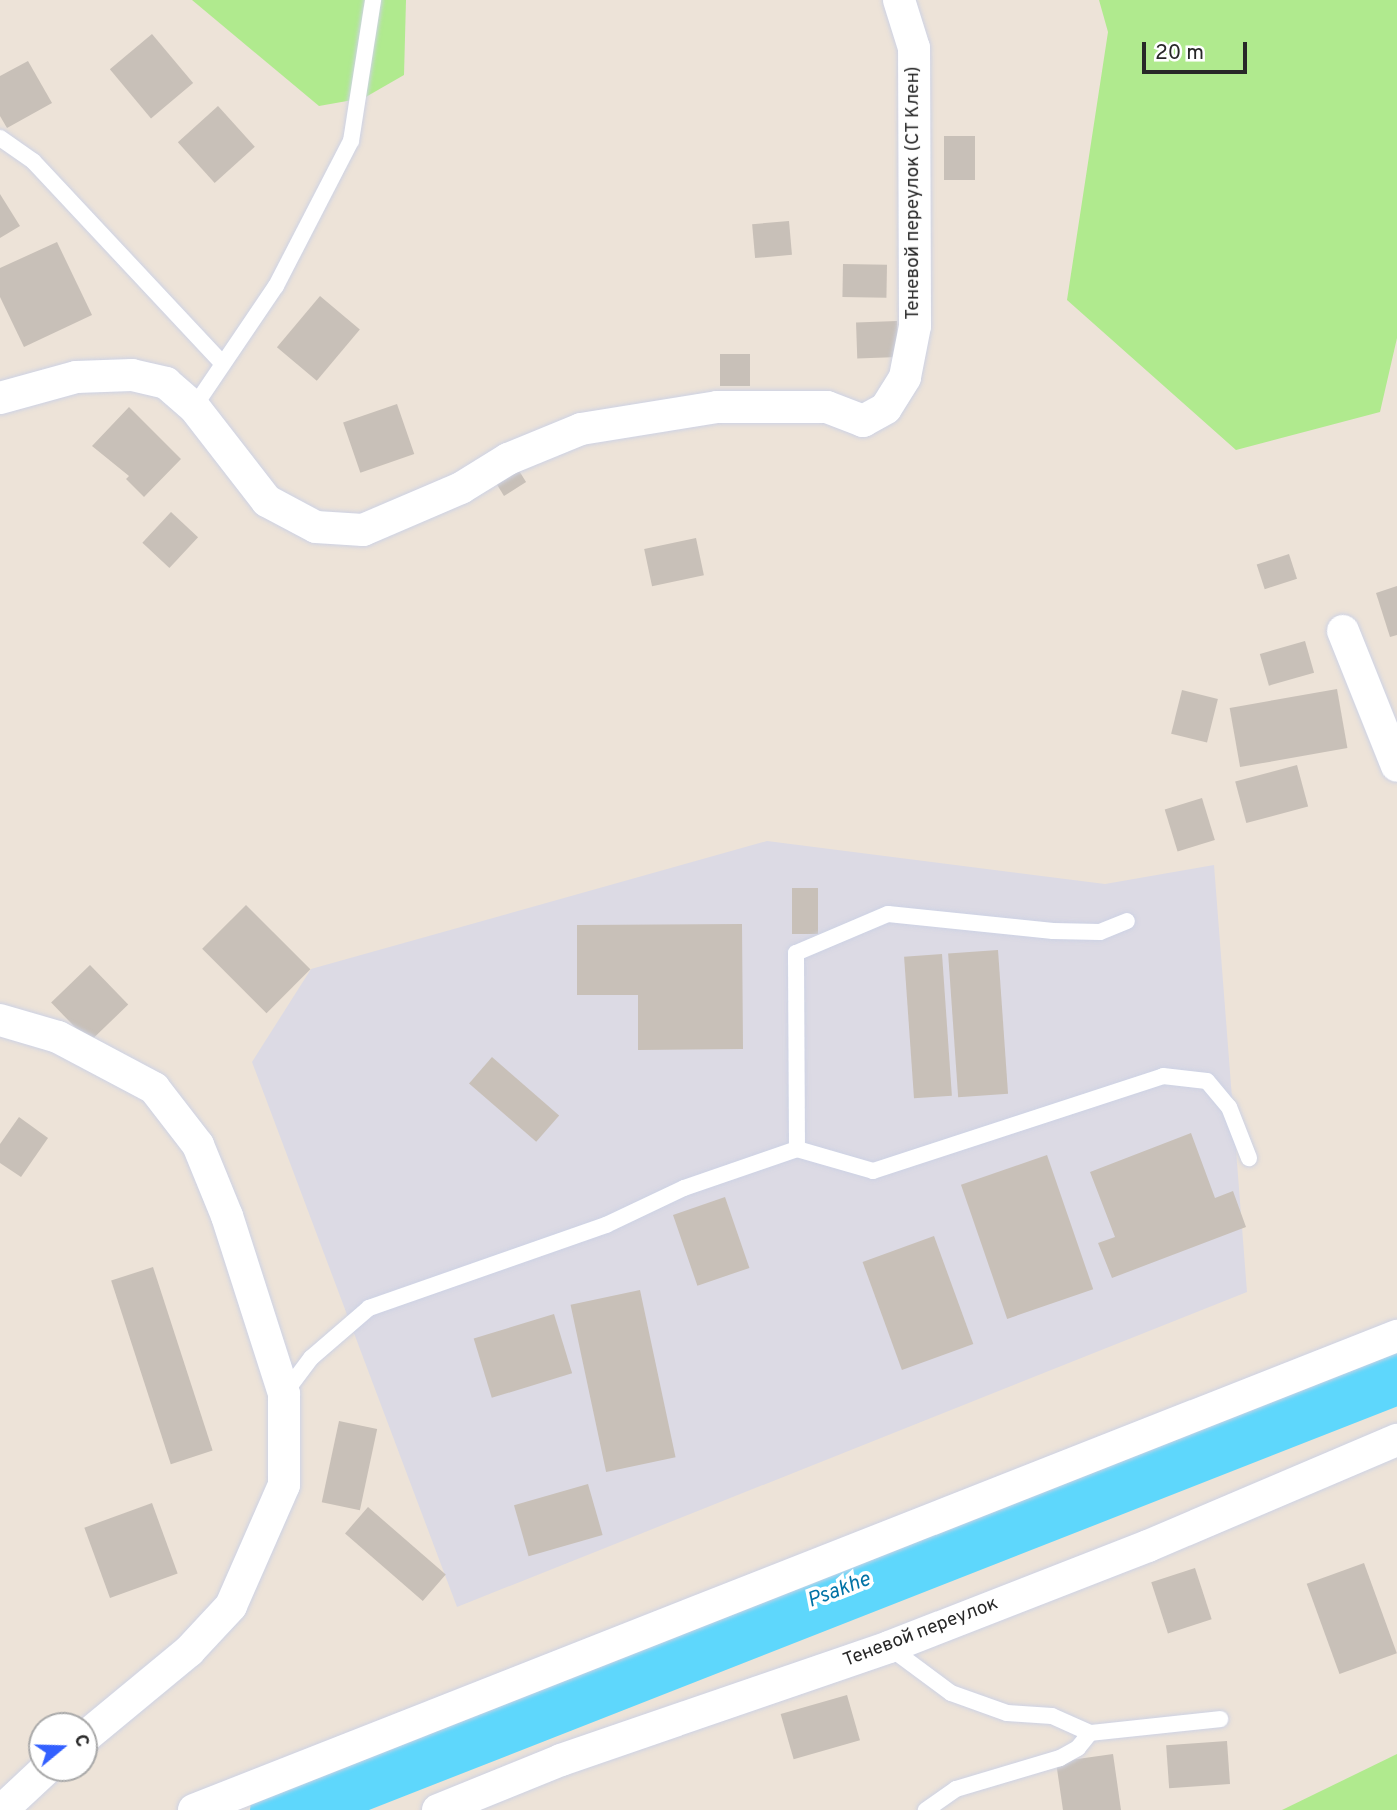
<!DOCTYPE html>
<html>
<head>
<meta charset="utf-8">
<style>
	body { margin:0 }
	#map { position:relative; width:1397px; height:1810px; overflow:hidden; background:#ede3d8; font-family:Overpass,sans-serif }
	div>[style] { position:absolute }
	.industrial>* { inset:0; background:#dcdae4 }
	.green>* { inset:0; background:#b0ea8e }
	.river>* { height:63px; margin:-31.5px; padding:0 31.5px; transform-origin:31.5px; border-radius:31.5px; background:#5ed7fc }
	.building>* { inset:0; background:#c8c0b8; transform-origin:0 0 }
	.roads { filter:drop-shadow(0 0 2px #cdd2e4) drop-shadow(0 0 2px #cdd2e4) }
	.lane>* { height:16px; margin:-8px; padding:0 8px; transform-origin:8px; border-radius:8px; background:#fff }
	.street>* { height:32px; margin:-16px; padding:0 16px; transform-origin:16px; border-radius:16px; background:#fff }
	span { translate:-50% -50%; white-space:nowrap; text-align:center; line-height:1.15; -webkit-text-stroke:7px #fff; paint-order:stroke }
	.street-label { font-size:19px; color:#282828 }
	.water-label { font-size:21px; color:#0072a5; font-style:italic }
	.north { position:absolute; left:28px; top:1712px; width:70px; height:70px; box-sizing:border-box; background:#fff; border:2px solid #a9a9a9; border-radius:50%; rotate:71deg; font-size:19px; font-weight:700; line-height:28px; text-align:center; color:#282828 }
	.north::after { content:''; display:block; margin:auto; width:24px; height:32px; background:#3360ff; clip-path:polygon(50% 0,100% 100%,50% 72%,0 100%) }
	.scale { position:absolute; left:1142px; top:42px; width:105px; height:32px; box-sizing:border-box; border:4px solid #282828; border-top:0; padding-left:9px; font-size:21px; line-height:24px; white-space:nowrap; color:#282828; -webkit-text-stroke:5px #fff; paint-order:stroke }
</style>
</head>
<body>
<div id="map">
	<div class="industrial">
		<i style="clip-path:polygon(767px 841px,1105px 884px,1214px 865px,1247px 1292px,457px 1607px,252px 1062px,311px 969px)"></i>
	</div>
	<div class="green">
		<i style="clip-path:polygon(192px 0,406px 0,404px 75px,364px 98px,319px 106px)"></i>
		<i style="clip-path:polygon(1099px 0,1397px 0,1397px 338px,1380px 412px,1236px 450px,1067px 300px,1108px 32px)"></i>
		<i style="clip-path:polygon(1397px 1754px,1397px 1810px,1282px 1810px)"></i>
	</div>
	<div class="river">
		<i style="left:281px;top:1810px;width:1199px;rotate:-21.43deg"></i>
	</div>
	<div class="building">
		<i style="left:152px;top:34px;width:64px;height:55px;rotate:50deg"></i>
		<i style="clip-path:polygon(28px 61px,52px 103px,7px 128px,0 116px,0 76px)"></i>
		<i style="left:218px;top:106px;width:55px;height:54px;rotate:48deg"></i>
		<i style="left:944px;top:136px;width:31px;height:44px"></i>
		<i style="clip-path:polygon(0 194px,20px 226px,0 238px)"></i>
		<i style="left:789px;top:221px;width:34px;height:37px;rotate:85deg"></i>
		<i style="clip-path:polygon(57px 242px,92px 315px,24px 347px,0 297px,0 268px)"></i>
		<i style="left:843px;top:264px;width:44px;height:33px;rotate:1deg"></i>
		<i style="left:320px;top:296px;width:52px;height:67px;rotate:40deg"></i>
		<i style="left:897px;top:321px;width:36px;height:41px;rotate:88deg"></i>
		<i style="left:720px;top:354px;width:30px;height:32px"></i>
		<i style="left:397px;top:404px;width:53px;height:57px;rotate:71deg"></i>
		<i style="clip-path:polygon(129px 407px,181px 459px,144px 497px,126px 479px,129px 476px,92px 446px)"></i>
		<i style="left:516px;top:466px;width:19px;height:26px;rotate:58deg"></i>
		<i style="left:171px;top:512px;width:37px;height:42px;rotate:43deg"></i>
		<i style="left:696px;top:538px;width:38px;height:53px;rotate:78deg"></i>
		<i style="left:1289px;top:554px;width:26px;height:34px;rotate:72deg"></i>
		<i style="clip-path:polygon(1397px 586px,1397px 635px,1390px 637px,1376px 593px)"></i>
		<i style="left:1305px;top:641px;width:33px;height:47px;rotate:74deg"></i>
		<i style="left:1337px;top:689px;width:60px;height:109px;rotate:80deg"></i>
		<i style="left:1182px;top:690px;width:37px;height:45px;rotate:14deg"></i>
		<i style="left:1297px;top:765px;width:43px;height:64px;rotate:75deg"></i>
		<i style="left:1202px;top:798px;width:44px;height:39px;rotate:73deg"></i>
		<i style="left:792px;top:888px;width:26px;height:46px"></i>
		<i style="left:246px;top:905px;width:91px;height:62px;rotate:45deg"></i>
		<i style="clip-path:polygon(742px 924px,743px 1049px,638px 1050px,638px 995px,577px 995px,577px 925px)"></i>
		<i style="left:998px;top:950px;width:144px;height:50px;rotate:86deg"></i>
		<i style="left:942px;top:954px;width:142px;height:38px;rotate:86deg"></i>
		<i style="left:90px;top:965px;width:55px;height:54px;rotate:46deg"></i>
		<i style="left:492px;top:1057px;width:89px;height:35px;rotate:41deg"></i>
		<i style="clip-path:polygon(19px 1117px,48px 1138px,21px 1177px,0 1163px,0 1144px)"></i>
		<i style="clip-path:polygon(1191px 1133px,1215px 1198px,1233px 1191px,1246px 1227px,1112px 1278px,1098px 1243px,1115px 1237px,1090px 1172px)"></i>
		<i style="left:1047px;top:1155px;width:142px;height:91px;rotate:71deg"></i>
		<i style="left:725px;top:1197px;width:75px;height:55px;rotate:71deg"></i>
		<i style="left:934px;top:1236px;width:115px;height:76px;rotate:70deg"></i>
		<i style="left:153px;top:1267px;width:193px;height:44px;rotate:72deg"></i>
		<i style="left:640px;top:1290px;width:171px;height:71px;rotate:78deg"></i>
		<i style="left:554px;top:1314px;width:62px;height:84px;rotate:73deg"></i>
		<i style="left:339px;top:1421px;width:39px;height:83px;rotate:12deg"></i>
		<i style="left:588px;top:1484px;width:53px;height:77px;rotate:74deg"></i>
		<i style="left:152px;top:1503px;width:75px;height:72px;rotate:70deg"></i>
		<i style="left:368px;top:1507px;width:103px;height:35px;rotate:41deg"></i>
		<i style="left:1364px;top:1563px;width:96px;height:61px;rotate:70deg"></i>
		<i style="left:1195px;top:1568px;width:54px;height:46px;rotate:72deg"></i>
		<i style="left:847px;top:1695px;width:47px;height:69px;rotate:74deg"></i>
		<i style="left:1227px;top:1741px;width:43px;height:61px;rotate:86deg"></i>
		<i style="clip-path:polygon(1113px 1754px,1121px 1810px,1063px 1810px,1056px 1762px)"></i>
	</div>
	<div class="roads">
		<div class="lane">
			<i style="left:0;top:138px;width:40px;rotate:34.9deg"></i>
			<i style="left:33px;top:161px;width:275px;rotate:46.9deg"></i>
			<i style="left:194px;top:407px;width:146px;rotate:-55.9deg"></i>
			<i style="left:276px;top:286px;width:163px;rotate:-62.7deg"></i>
			<i style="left:351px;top:141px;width:143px;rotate:-81.1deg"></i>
			<i style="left:797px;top:1149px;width:196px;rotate:-90.3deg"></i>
			<i style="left:796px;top:953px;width:100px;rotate:-23deg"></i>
			<i style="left:888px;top:914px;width:166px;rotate:5.9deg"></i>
			<i style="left:1053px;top:931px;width:47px;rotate:1.2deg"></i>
			<i style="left:1100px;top:932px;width:29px;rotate:-22deg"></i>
			<i style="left:284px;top:1394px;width:45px;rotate:-53.1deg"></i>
			<i style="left:311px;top:1358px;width:77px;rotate:-40.8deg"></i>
			<i style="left:369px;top:1308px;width:251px;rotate:-19.3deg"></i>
			<i style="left:606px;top:1225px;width:86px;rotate:-25.4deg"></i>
			<i style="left:684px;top:1188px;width:120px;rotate:-19deg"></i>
			<i style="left:797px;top:1149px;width:79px;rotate:16.1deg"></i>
			<i style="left:873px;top:1171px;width:305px;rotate:-18.1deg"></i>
			<i style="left:1163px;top:1076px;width:44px;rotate:6.5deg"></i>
			<i style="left:1207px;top:1081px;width:34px;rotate:50deg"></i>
			<i style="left:1229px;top:1107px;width:55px;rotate:68.6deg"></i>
			<i style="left:889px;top:1647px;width:77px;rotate:36.6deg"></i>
			<i style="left:951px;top:1693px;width:59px;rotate:19.7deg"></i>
			<i style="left:1007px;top:1713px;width:45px;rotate:3.8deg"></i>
			<i style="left:1052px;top:1716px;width:42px;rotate:24.1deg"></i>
			<i style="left:1090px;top:1733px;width:19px;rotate:129deg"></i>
			<i style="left:1078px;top:1748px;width:21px;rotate:151deg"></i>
			<i style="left:1060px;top:1758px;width:109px;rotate:163.4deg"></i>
			<i style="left:956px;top:1789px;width:37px;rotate:145deg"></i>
			<i style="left:1090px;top:1733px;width:131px;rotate:-6.1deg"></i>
		</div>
		<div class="street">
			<i style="left:0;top:398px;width:79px;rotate:-15.4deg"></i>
			<i style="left:76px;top:377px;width:56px;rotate:-2deg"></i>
			<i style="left:132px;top:375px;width:35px;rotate:13deg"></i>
			<i style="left:166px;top:383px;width:37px;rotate:41deg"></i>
			<i style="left:194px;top:407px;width:119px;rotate:52.2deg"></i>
			<i style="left:267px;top:501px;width:55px;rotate:28deg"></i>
			<i style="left:316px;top:527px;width:47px;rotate:3.7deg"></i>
			<i style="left:363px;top:530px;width:107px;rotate:-23.2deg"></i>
			<i style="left:461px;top:488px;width:55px;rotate:-31.7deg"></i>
			<i style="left:508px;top:459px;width:79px;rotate:-22.3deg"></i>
			<i style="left:581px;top:429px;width:138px;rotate:-9.2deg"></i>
			<i style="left:717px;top:407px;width:110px"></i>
			<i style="left:827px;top:407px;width:39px;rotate:21deg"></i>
			<i style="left:863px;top:421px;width:26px;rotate:-29deg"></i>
			<i style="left:886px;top:408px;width:36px;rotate:-58deg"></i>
			<i style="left:905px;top:377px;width:52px;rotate:-78.9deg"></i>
			<i style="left:915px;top:326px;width:278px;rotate:-90.2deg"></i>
			<i style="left:914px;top:48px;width:50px;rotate:-107.4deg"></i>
			<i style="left:1343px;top:631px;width:145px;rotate:68.2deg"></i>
			<i style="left:0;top:1020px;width:60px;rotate:16.3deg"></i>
			<i style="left:58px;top:1037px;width:109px;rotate:28deg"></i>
			<i style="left:154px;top:1088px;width:72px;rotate:52.3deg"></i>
			<i style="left:198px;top:1145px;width:77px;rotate:67.8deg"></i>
			<i style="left:227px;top:1216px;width:187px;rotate:72.2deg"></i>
			<i style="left:284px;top:1394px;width:91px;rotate:90deg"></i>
			<i style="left:284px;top:1485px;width:132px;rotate:113.7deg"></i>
			<i style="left:231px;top:1606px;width:62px;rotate:133deg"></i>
			<i style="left:189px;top:1651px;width:136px;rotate:140.4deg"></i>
			<i style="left:2px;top:1810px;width:62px;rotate:-43deg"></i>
			<i style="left:194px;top:1810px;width:1293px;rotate:-21.51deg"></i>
			<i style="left:438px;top:1810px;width:133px;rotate:-22.1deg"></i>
			<i style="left:561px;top:1760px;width:347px;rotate:-19deg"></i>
			<i style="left:889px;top:1647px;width:278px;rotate:-21.3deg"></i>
			<i style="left:1148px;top:1546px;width:271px;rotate:-23.1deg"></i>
		</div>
	</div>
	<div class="street-label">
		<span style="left:914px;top:193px;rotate:-90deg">Теневой переулок (СТ Клен)</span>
		<span style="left:921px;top:1633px;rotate:-21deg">Теневой переулок</span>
	</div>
	<div class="water-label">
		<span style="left:839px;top:1591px;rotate:-21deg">Psakhe</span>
	</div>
	<div class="north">С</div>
	<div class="scale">20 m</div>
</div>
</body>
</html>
